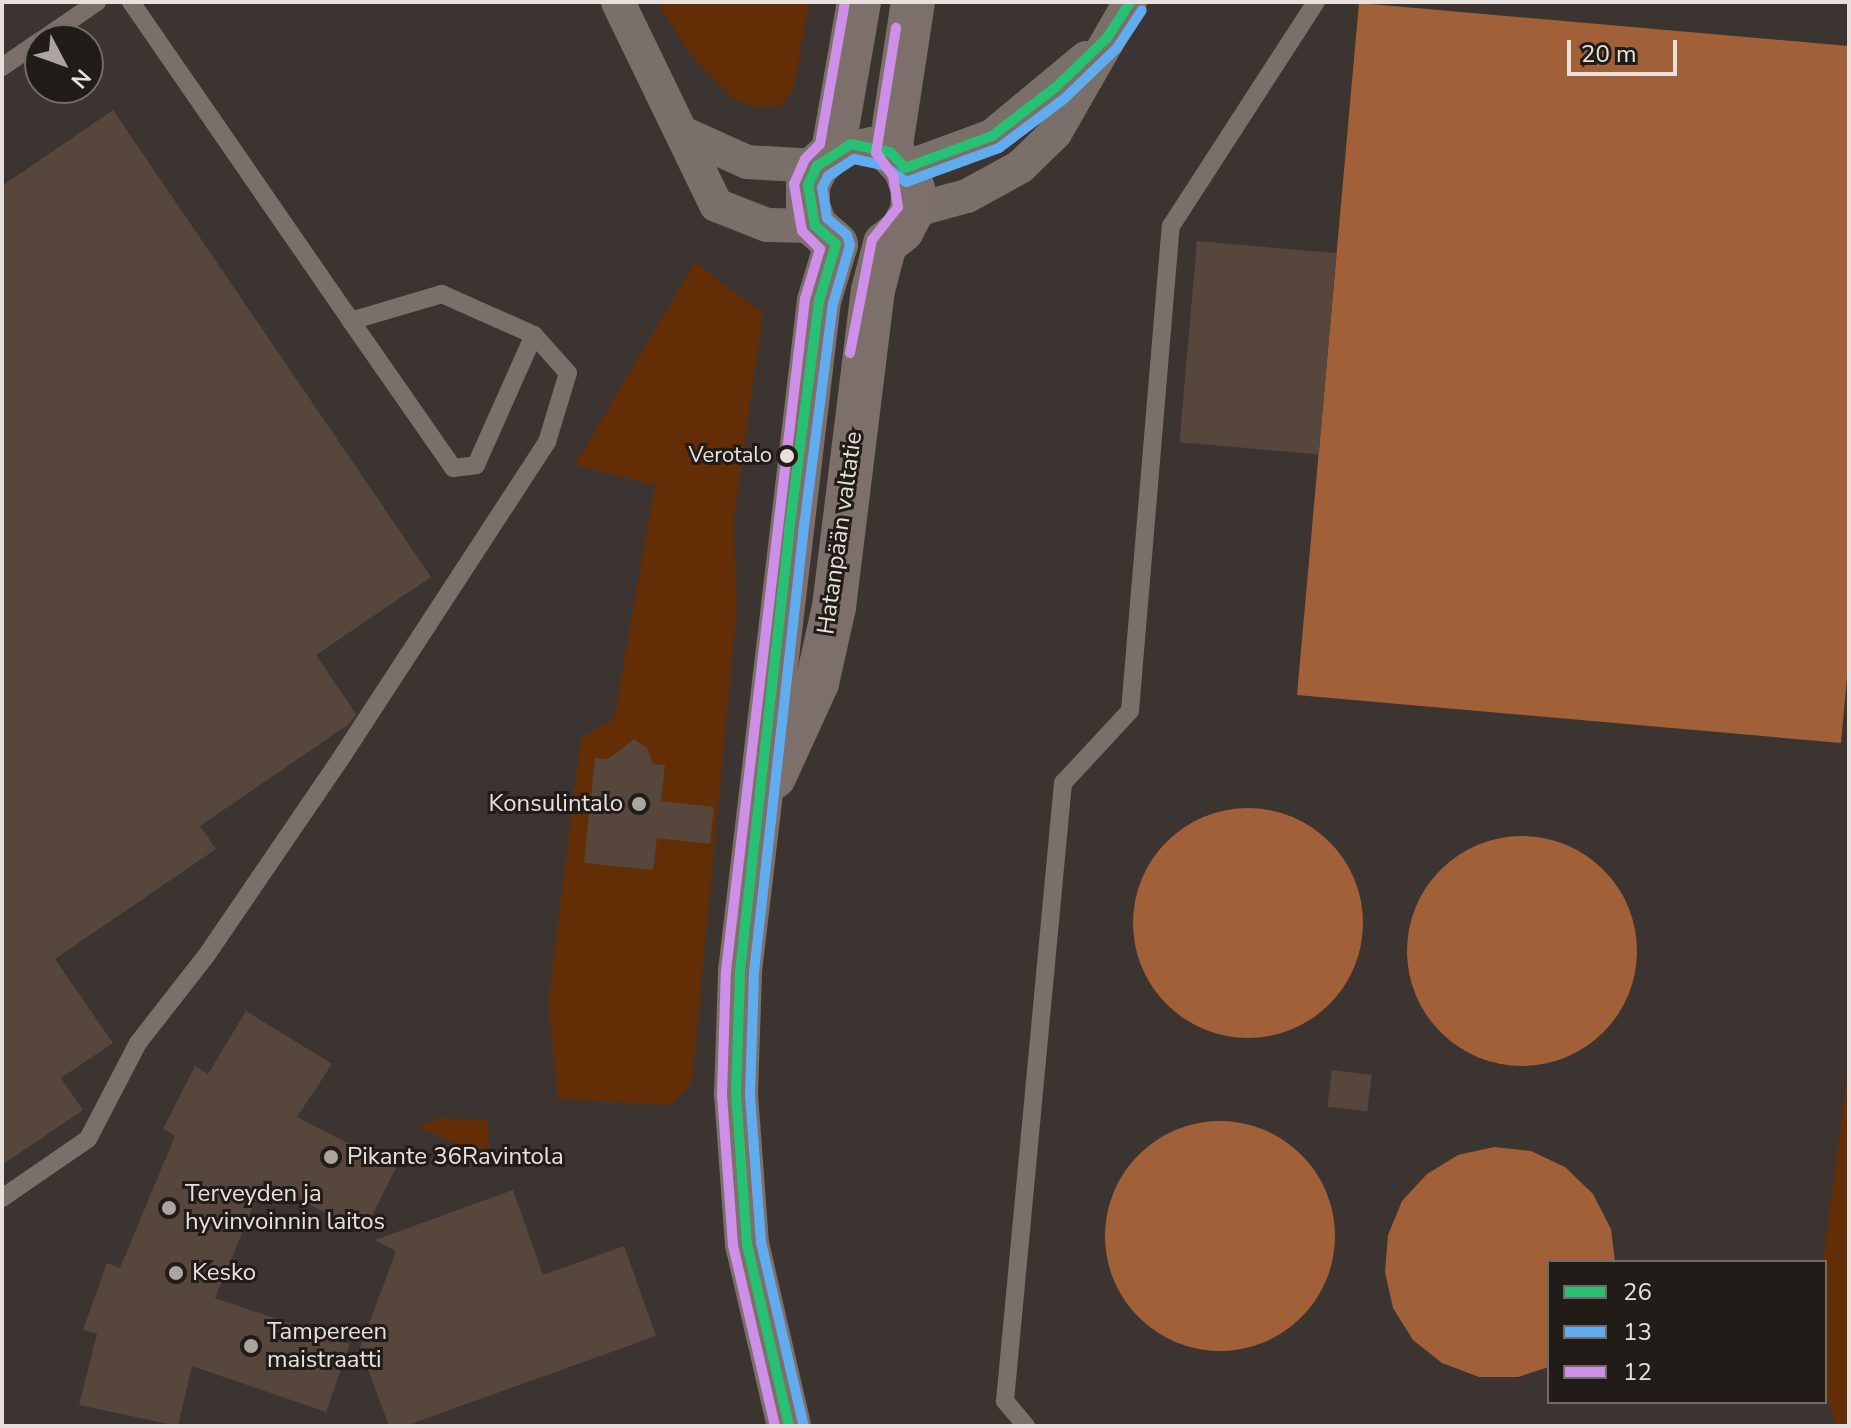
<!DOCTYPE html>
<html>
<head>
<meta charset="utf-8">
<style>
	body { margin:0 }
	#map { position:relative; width:1851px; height:1428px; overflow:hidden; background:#3b3430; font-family:"Nunito Sans",sans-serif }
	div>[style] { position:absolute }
	.green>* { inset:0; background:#632e06 }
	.water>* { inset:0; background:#a26038 }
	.round { border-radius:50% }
	.building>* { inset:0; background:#57463b; transform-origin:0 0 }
	.service>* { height:18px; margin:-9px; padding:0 9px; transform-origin:9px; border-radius:9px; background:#7a6f69 }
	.minor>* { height:34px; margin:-17px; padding:0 17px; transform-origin:17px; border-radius:17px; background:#7a6f69 }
	.secondary>* { height:44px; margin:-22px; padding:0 22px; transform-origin:22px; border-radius:22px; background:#7d706a }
	.bus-1>* { height:10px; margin:-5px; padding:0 5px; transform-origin:5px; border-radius:5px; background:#26c172 }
	.bus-2>* { height:10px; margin:-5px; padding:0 5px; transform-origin:5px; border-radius:5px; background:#60acee }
	.bus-3>* { height:10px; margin:-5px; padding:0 5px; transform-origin:5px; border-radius:5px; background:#ce8fe9 }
	.dots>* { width:22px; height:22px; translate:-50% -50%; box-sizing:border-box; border:4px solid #221c19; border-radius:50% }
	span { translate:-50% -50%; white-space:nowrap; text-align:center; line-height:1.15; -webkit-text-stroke:6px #221c19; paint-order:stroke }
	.bus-label { font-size:22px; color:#e8e0dc }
	.right { translate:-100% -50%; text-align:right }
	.street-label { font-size:24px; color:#e8e0dc }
	.poi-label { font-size:24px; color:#e8e0dc }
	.left { translate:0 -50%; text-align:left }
	.frame { position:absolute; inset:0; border:4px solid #e8e0dc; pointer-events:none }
	.legend { position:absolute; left:1547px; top:1260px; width:280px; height:144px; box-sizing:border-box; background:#221c19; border:2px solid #716a67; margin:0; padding:10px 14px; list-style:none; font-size:24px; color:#e8e0dc }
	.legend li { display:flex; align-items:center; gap:16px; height:40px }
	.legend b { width:40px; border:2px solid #716a67 }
	.north { position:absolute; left:24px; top:24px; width:80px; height:80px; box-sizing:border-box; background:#221c19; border:2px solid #716a67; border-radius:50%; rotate:131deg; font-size:22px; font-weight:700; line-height:32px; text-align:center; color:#e8e0dc }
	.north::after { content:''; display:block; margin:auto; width:28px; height:36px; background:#aba4a0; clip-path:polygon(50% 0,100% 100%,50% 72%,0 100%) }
	.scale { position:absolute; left:1567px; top:40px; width:110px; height:36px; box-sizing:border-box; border:4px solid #e8e0dc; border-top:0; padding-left:10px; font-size:24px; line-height:28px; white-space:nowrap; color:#e8e0dc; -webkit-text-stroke:6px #221c19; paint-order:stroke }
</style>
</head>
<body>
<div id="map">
	<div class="green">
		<i style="clip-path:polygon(657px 2px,809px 2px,794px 87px,782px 106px,757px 107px,732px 98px,690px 54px)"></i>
		<i style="clip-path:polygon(695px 262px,763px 314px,733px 523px,737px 607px,692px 1082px,672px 1105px,558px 1099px,548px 1002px,581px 738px,614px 719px,655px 485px,575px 465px)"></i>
		<i style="clip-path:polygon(1849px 1060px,1849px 1426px,1837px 1426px,1825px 1394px,1823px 1262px)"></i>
		<i style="clip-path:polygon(439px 1118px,488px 1120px,489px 1159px,419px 1127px)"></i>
	</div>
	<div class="water">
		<i style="clip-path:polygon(1359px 3px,1849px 46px,1849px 655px,1841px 743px,1297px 695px)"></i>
		<i class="round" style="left:1133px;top:808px;width:230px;height:230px"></i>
		<i class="round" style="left:1407px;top:836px;width:230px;height:230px"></i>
		<i class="round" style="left:1105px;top:1121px;width:230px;height:230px"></i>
		<i style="clip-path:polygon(1494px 1147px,1531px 1151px,1565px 1167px,1593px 1194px,1611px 1229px,1615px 1262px,1549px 1262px,1549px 1367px,1518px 1377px,1479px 1377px,1442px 1363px,1413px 1340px,1393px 1308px,1385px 1272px,1388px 1235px,1402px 1201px,1427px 1174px,1458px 1155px)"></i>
	</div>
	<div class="building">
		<i style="clip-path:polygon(113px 110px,431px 577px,316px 655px,356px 714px,349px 724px,200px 826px,216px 849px,55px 959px,113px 1043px,61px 1078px,83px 1110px,2px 1165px,2px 186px)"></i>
		<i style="left:1197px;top:241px;width:140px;height:202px;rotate:5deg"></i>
		<i style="clip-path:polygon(634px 739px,647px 748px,653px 764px,665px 765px,661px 801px,714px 807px,710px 844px,657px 838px,653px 870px,584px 863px,595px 758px,608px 759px)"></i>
		<i style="clip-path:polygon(246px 1011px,332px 1064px,297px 1117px,396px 1168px,363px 1233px,264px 1180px,215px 1298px,350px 1344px,326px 1412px,192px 1366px,178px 1426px,79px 1405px,97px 1334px,83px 1330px,107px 1263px,120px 1268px,175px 1136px,163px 1129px,195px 1066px,208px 1074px)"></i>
		<i style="left:1332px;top:1070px;width:40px;height:37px;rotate:7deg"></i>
		<i style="clip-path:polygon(513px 1190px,543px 1275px,624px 1246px,656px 1336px,405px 1426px,389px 1426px,360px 1348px,396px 1251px,375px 1240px)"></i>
	</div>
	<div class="service">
		<i style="left:131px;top:2px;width:388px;rotate:55.4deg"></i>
		<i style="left:351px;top:321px;width:179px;rotate:55.2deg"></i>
		<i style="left:453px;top:468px;width:23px;rotate:-7deg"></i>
		<i style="left:476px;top:465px;width:142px;rotate:-66deg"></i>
		<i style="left:534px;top:335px;width:101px;rotate:-156deg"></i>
		<i style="left:442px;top:294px;width:95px;rotate:163.5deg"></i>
		<i style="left:42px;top:40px;width:67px;rotate:-34.6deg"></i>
		<i style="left:2px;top:67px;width:46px;rotate:-34.4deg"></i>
		<i style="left:2px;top:1198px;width:104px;rotate:-34.5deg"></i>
		<i style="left:88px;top:1139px;width:108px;rotate:-62.5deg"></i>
		<i style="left:138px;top:1043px;width:110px;rotate:-52deg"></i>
		<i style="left:206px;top:956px;width:243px;rotate:-55.7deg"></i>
		<i style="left:343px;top:755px;width:374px;rotate:-56.9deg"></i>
		<i style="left:547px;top:442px;width:72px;rotate:-73.1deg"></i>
		<i style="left:568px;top:373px;width:51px;rotate:-131.8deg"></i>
		<i style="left:1026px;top:1426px;width:33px;rotate:-130deg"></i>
		<i style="left:1005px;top:1401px;width:621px;rotate:-84.64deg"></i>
		<i style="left:1063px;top:783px;width:98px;rotate:-47.1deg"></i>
		<i style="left:1130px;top:711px;width:487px;rotate:-85.2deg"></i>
		<i style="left:1171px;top:226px;width:267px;rotate:-57.1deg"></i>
	</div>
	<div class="minor">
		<i style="left:618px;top:2px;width:225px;rotate:64.2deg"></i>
		<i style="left:716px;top:205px;width:55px;rotate:21.4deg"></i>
		<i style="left:767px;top:225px;width:48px;rotate:1.2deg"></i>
		<i style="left:685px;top:134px;width:68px;rotate:24.3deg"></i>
		<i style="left:747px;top:162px;width:70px;rotate:3.3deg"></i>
		<i style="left:833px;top:151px;width:39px;rotate:-10deg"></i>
		<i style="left:871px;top:144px;width:21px;rotate:23deg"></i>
		<i style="left:905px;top:168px;width:93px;rotate:-20.2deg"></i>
		<i style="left:992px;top:136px;width:122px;rotate:-39.7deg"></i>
		<i style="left:912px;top:211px;width:57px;rotate:-15.3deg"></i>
		<i style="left:967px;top:196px;width:60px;rotate:-28.7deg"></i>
		<i style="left:1020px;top:167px;width:49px;rotate:-44.2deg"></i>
		<i style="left:1055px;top:133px;width:151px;rotate:-60.2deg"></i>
	</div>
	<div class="secondary">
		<i style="left:774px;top:777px;width:103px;rotate:-65.4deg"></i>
		<i style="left:817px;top:683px;width:78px;rotate:-77.4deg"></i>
		<i style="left:834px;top:607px;width:319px;rotate:-83deg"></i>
		<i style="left:873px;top:290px;width:48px;rotate:-75.4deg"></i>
		<i style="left:885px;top:244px;width:22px;rotate:-39deg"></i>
		<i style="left:902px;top:230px;width:21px;rotate:-62deg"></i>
		<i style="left:912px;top:211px;width:22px;rotate:-87deg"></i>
		<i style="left:913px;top:189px;width:22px;rotate:-111deg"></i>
		<i style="left:905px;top:168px;width:22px;rotate:-133deg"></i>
		<i style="left:890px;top:152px;width:152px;rotate:-81.3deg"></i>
		<i style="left:789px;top:1426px;width:187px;rotate:-103deg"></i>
		<i style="left:747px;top:1244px;width:150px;rotate:-94.2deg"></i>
		<i style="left:736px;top:1094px;width:123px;rotate:-88.1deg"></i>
		<i style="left:740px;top:971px;width:675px;rotate:-83.28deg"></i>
		<i style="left:819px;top:301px;width:59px;rotate:-73.4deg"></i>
		<i style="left:836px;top:244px;width:28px;rotate:-139deg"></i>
		<i style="left:815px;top:226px;width:21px;rotate:-109deg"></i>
		<i style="left:808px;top:206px;width:21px;rotate:-90deg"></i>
		<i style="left:808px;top:185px;width:21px;rotate:-65deg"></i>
		<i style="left:817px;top:166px;width:22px;rotate:-43deg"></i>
		<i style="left:833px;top:151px;width:151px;rotate:-80.1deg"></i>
	</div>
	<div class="bus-1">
		<i style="left:789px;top:1426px;width:187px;rotate:-103deg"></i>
		<i style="left:747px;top:1244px;width:150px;rotate:-94.2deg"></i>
		<i style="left:736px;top:1094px;width:123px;rotate:-88.1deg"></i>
		<i style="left:740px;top:971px;width:442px;rotate:-83.6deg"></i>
		<i style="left:789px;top:532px;width:233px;rotate:-82.6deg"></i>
		<i style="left:819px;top:301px;width:59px;rotate:-73.4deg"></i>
		<i style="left:836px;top:244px;width:28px;rotate:-139deg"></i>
		<i style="left:815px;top:226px;width:42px;rotate:-99.7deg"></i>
		<i style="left:808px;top:185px;width:21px;rotate:-65deg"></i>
		<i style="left:817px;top:166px;width:40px;rotate:-32.9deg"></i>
		<i style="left:851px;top:144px;width:40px;rotate:12deg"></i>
		<i style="left:890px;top:152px;width:22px;rotate:47deg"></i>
		<i style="left:905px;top:168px;width:93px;rotate:-20.2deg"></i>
		<i style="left:992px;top:136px;width:81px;rotate:-37.4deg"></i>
		<i style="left:1056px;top:87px;width:71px;rotate:-43.9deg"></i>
		<i style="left:1107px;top:38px;width:43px;rotate:-57.4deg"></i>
	</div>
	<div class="bus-2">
		<i style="left:803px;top:1423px;width:186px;rotate:-103.1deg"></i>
		<i style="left:761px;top:1242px;width:148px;rotate:-94.3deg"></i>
		<i style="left:750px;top:1094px;width:122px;rotate:-88.1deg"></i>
		<i style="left:754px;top:972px;width:441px;rotate:-83.6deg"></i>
		<i style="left:803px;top:534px;width:232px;rotate:-82.6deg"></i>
		<i style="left:833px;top:304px;width:61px;rotate:-73.9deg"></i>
		<i style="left:850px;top:245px;width:10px;rotate:-107deg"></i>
		<i style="left:847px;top:235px;width:26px;rotate:-140deg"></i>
		<i style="left:827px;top:218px;width:30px;rotate:-99deg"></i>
		<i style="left:822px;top:188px;width:13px;rotate:-63deg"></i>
		<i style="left:828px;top:176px;width:31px;rotate:-33deg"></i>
		<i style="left:854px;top:159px;width:30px;rotate:12deg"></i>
		<i style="left:883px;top:165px;width:29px;rotate:36deg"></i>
		<i style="left:906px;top:182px;width:99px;rotate:-20.1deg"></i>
		<i style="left:999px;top:148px;width:83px;rotate:-37.1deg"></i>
		<i style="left:1065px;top:98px;width:72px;rotate:-43.9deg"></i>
		<i style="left:1117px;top:48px;width:45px;rotate:-56.7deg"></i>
	</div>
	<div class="bus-3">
		<i style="left:850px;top:353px;width:115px;rotate:-79deg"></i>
		<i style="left:872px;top:240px;width:42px;rotate:-51.8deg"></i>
		<i style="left:898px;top:207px;width:31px;rotate:-99deg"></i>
		<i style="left:893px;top:176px;width:29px;rotate:-126deg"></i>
		<i style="left:876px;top:153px;width:127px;rotate:-80.9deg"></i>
		<i style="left:775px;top:1426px;width:186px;rotate:-103.1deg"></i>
		<i style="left:733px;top:1245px;width:150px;rotate:-94.2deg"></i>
		<i style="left:722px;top:1095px;width:124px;rotate:-88.2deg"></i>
		<i style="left:726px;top:971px;width:677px;rotate:-83.3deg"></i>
		<i style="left:805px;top:299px;width:52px;rotate:-73.3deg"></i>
		<i style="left:820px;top:249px;width:25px;rotate:-135deg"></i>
		<i style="left:802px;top:231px;width:48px;rotate:-99.7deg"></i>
		<i style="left:794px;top:184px;width:27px;rotate:-66deg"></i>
		<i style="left:805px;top:159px;width:21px;rotate:-45deg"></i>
		<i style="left:820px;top:144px;width:144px;rotate:-80deg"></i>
	</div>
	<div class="dots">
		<i style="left:787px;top:456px;background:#e8e0dc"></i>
		<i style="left:639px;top:804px;background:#aba4a0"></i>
		<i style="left:331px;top:1157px;background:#aba4a0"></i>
		<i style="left:169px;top:1208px;background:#aba4a0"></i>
		<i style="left:176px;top:1273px;background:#aba4a0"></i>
		<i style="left:251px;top:1346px;background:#aba4a0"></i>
	</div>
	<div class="bus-label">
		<span class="right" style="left:772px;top:456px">Verotalo</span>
	</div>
	<div class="street-label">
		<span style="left:840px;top:533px;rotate:-82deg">Hatanpään valtatie</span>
	</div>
	<div class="poi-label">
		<span class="right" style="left:623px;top:804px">Konsulintalo</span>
		<span class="left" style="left:347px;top:1157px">Pikante 36Ravintola</span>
		<span class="left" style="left:185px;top:1208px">Terveyden ja<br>hyvinvoinnin laitos</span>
		<span class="left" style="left:192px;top:1273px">Kesko</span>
		<span class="left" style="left:267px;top:1346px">Tampereen<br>maistraatti</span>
	</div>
	<div class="frame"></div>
	<ul class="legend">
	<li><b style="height:10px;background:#26c172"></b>26</li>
	<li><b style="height:10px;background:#60acee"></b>13</li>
	<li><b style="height:10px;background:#ce8fe9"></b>12</li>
	</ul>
	<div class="north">N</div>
	<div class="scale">20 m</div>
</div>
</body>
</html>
